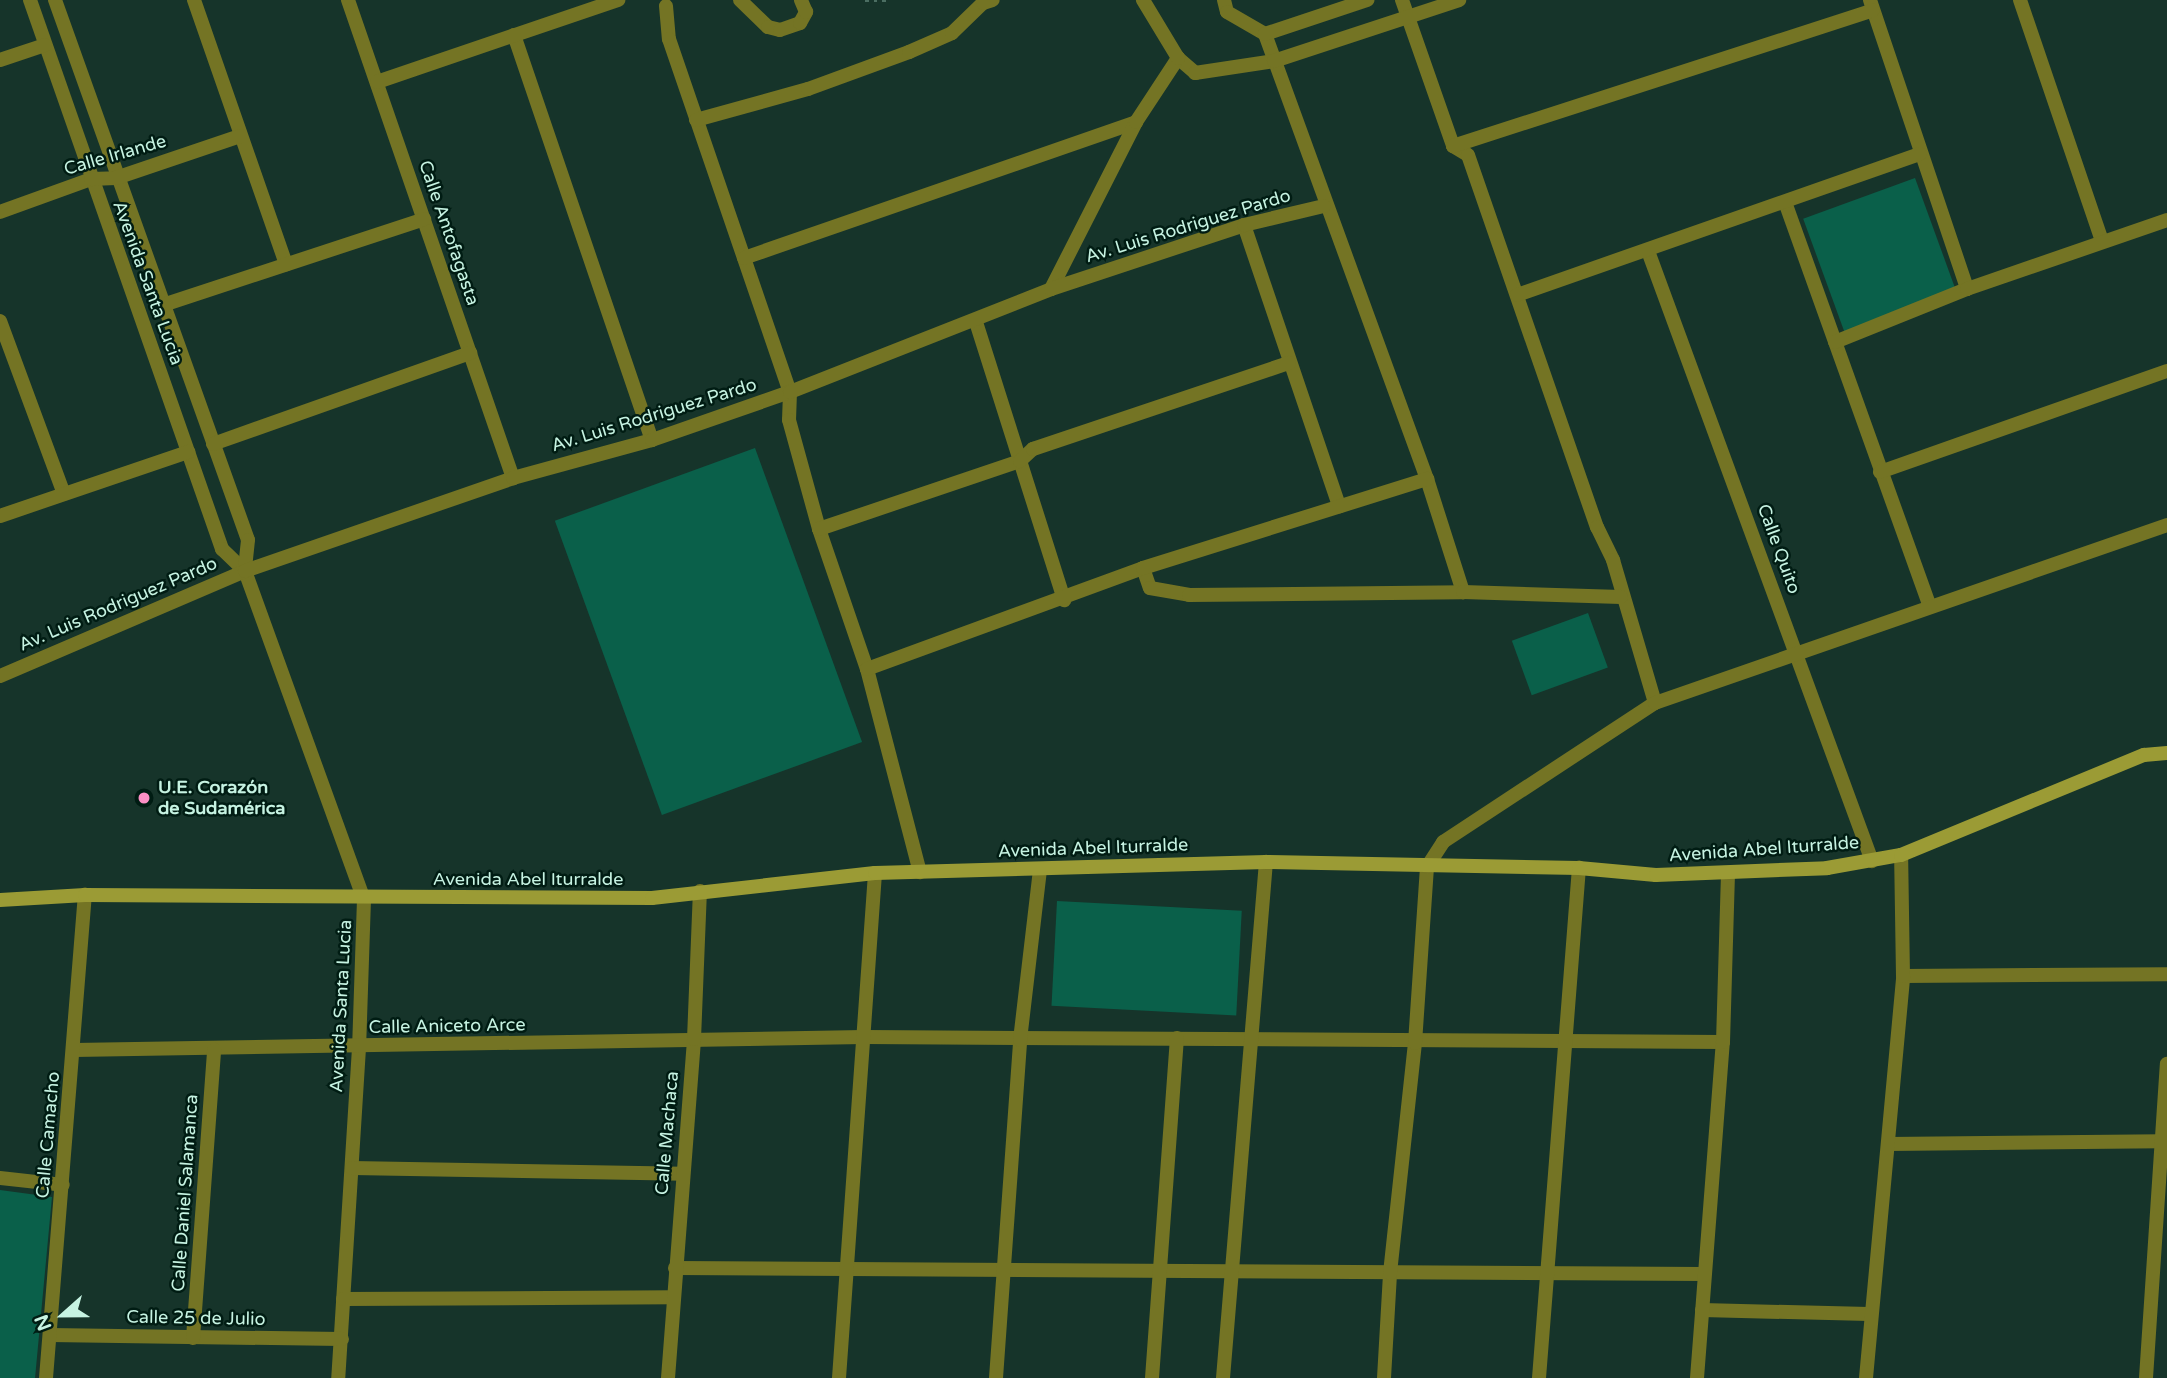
<!DOCTYPE html>
<html>
<head>
<meta charset="utf-8">
<style>
	body { margin:0 }
	#map { position:relative; width:2167px; height:1378px; overflow:hidden; background:#16342a; font-family:"Varela Round",sans-serif }
	div>[style] { position:absolute }
	.green>* { inset:0; background:#0a604a; transform-origin:0 0 }
	.path>* { height:3.5px; margin-top:-1.75px; transform-origin:0; background:repeating-linear-gradient(90deg,#4b6e62 0 3.5px,transparent 0 8.5px) }
	.street>* { height:14px; margin:-7px; padding:0 7px; transform-origin:7px; border-radius:7px; background:#747424 }
	.secondary>* { height:14px; margin:-7px; padding:0 7px; transform-origin:7px; border-radius:7px; background:#9b9b35 }
	.dots>* { width:19px; height:19px; translate:-50% -50%; box-sizing:border-box; border:4px solid #001c13; border-radius:50% }
	span { translate:-50% -50%; white-space:nowrap; text-align:center; line-height:1.15; -webkit-text-stroke:5px #001c13; paint-order:stroke }
	.street-label { font-size:18px; color:#c6f3e2 }
	.poi-label { font-size:18px; color:#c6f3e2; font-weight:700 }
	.left { translate:0 -50%; text-align:left }
	.north { position:absolute; left:28px; top:1280px; width:70px; height:70px; -webkit-text-stroke:5px #001c13; paint-order:stroke; rotate:249deg; font-size:19px; font-weight:700; line-height:28px; text-align:center; color:#c6f3e2 }
	.north::after { content:''; display:block; margin:auto; width:24px; height:32px; background:#c6f3e2; clip-path:polygon(50% 0,100% 100%,50% 72%,0 100%) }
</style>
</head>
<body>
<div id="map">
	<div class="green">
		<i style="left:1915px;top:178px;width:122px;height:119px;rotate:70deg"></i>
		<i style="left:755px;top:448px;width:313px;height:213px;rotate:70deg"></i>
		<i style="left:1588px;top:613px;width:58px;height:81px;rotate:70deg"></i>
		<i style="left:1057px;top:901px;width:185px;height:105px;rotate:3deg"></i>
		<i style="clip-path:polygon(0 1190px,52px 1197px,35px 1378px,0 1378px)"></i>
	</div>
	<div class="path">
		<i style="left:865px;top:0;width:25px"></i>
	</div>
	<div class="street">
		<i style="left:30px;top:0;width:582px;rotate:70.72deg"></i>
		<i style="left:222px;top:549px;width:32px;rotate:44deg"></i>
		<i style="left:55px;top:0;width:573px;rotate:70.33deg"></i>
		<i style="left:248px;top:540px;width:31px;rotate:96deg"></i>
		<i style="left:245px;top:571px;width:349px;rotate:70.1deg"></i>
		<i style="left:364px;top:899px;width:149px;rotate:91.9deg"></i>
		<i style="left:359px;top:1048px;width:331px;rotate:93.6deg"></i>
		<i style="left:194px;top:0;width:280px;rotate:70.8deg"></i>
		<i style="left:348px;top:0;width:506px;rotate:70.96deg"></i>
		<i style="left:740px;top:0;width:39px;rotate:44deg"></i>
		<i style="left:768px;top:27px;width:12px;rotate:14deg"></i>
		<i style="left:780px;top:30px;width:21px;rotate:-19deg"></i>
		<i style="left:800px;top:23px;width:13px;rotate:-61deg"></i>
		<i style="left:806px;top:12px;width:13px;rotate:-113deg"></i>
		<i style="left:1224px;top:0;width:12px;rotate:76deg"></i>
		<i style="left:1227px;top:12px;width:44px;rotate:30.1deg"></i>
		<i style="left:1265px;top:34px;width:474px;rotate:70deg"></i>
		<i style="left:1427px;top:479px;width:119px;rotate:72.3deg"></i>
		<i style="left:1402px;top:0;width:155px;rotate:70.7deg"></i>
		<i style="left:1453px;top:146px;width:17px;rotate:31deg"></i>
		<i style="left:1468px;top:155px;width:394px;rotate:70.9deg"></i>
		<i style="left:1597px;top:527px;width:37px;rotate:64deg"></i>
		<i style="left:1613px;top:560px;width:149px;rotate:73.6deg"></i>
		<i style="left:1870px;top:0;width:305px;rotate:71.4deg"></i>
		<i style="left:2020px;top:0;width:255px;rotate:71.2deg"></i>
		<i style="left:666px;top:6px;width:33px;rotate:85deg"></i>
		<i style="left:669px;top:39px;width:373px;rotate:71.1deg"></i>
		<i style="left:790px;top:392px;width:28px;rotate:92deg"></i>
		<i style="left:789px;top:420px;width:113px;rotate:74.6deg"></i>
		<i style="left:819px;top:529px;width:148px;rotate:71.1deg"></i>
		<i style="left:867px;top:669px;width:210px;rotate:75.4deg"></i>
		<i style="left:1265px;top:34px;width:108px;rotate:-18.4deg"></i>
		<i style="left:514px;top:35px;width:428px;rotate:71.2deg"></i>
		<i style="left:1178px;top:58px;width:23px;rotate:41deg"></i>
		<i style="left:1195px;top:73px;width:80px;rotate:-8.6deg"></i>
		<i style="left:1274px;top:61px;width:195px;rotate:-18.2deg"></i>
		<i style="left:0;top:60px;width:47px;rotate:-18.4deg"></i>
		<i style="left:377px;top:82px;width:255px;rotate:-18.8deg"></i>
		<i style="left:696px;top:120px;width:116px;rotate:-15.5deg"></i>
		<i style="left:808px;top:89px;width:108px;rotate:-20.1deg"></i>
		<i style="left:909px;top:52px;width:47px;rotate:-23.8deg"></i>
		<i style="left:952px;top:33px;width:43px;rotate:-44.1deg"></i>
		<i style="left:983px;top:3px;width:10px;rotate:-17deg"></i>
		<i style="left:1453px;top:146px;width:441px;rotate:-17.9deg"></i>
		<i style="left:1785px;top:202px;width:429px;rotate:70.3deg"></i>
		<i style="left:0;top:212px;width:97px;rotate:-19.9deg"></i>
		<i style="left:91px;top:179px;width:25px;rotate:-2deg"></i>
		<i style="left:116px;top:178px;width:131px;rotate:-18.7deg"></i>
		<i style="left:1244px;top:225px;width:297px;rotate:71.3deg"></i>
		<i style="left:1648px;top:251px;width:650px;rotate:69.84deg"></i>
		<i style="left:744px;top:258px;width:415px;rotate:-19.1deg"></i>
		<i style="left:1051px;top:289px;width:187px;rotate:-63deg"></i>
		<i style="left:1136px;top:122px;width:77px;rotate:-56.7deg"></i>
		<i style="left:1178px;top:58px;width:68px;rotate:-121.1deg"></i>
		<i style="left:1517px;top:295px;width:427px;rotate:-19.3deg"></i>
		<i style="left:163px;top:305px;width:275px;rotate:-18.2deg"></i>
		<i style="left:0;top:321px;width:184px;rotate:69.7deg"></i>
		<i style="left:976px;top:322px;width:292px;rotate:72.4deg"></i>
		<i style="left:1835px;top:342px;width:142px;rotate:-21.9deg"></i>
		<i style="left:1967px;top:289px;width:212px;rotate:-19deg"></i>
		<i style="left:213px;top:444px;width:273px;rotate:-19.5deg"></i>
		<i style="left:1880px;top:472px;width:304px;rotate:-19.4deg"></i>
		<i style="left:0;top:516px;width:199px;rotate:-18.8deg"></i>
		<i style="left:819px;top:529px;width:212px;rotate:-18.7deg"></i>
		<i style="left:1020px;top:461px;width:18px;rotate:-43deg"></i>
		<i style="left:1033px;top:449px;width:270px;rotate:-18.6deg"></i>
		<i style="left:1143px;top:568px;width:21px;rotate:71deg"></i>
		<i style="left:1150px;top:588px;width:40px;rotate:10deg"></i>
		<i style="left:1189px;top:595px;width:274px;rotate:-0.6deg"></i>
		<i style="left:1463px;top:592px;width:158px;rotate:1.8deg"></i>
		<i style="left:867px;top:669px;width:294px;rotate:-20.1deg"></i>
		<i style="left:1143px;top:568px;width:298px;rotate:-17.4deg"></i>
		<i style="left:0;top:676px;width:267px;rotate:-23.2deg"></i>
		<i style="left:245px;top:571px;width:284px;rotate:-19.1deg"></i>
		<i style="left:513px;top:478px;width:144px;rotate:-15.3deg"></i>
		<i style="left:652px;top:440px;width:146px;rotate:-19.2deg"></i>
		<i style="left:790px;top:392px;width:281px;rotate:-21.5deg"></i>
		<i style="left:1051px;top:289px;width:203px;rotate:-18.3deg"></i>
		<i style="left:1244px;top:225px;width:82px;rotate:-13.4deg"></i>
		<i style="left:1903px;top:976px;width:264px;rotate:-0.4deg"></i>
		<i style="left:74px;top:1050px;width:790px;rotate:-0.94deg"></i>
		<i style="left:864px;top:1037px;width:859px;rotate:0.33deg"></i>
		<i style="left:1888px;top:1144px;width:273px;rotate:-0.6deg"></i>
		<i style="left:352px;top:1168px;width:331px;rotate:1deg"></i>
		<i style="left:0;top:1178px;width:63px;rotate:6.3deg"></i>
		<i style="left:675px;top:1268px;width:1029px;rotate:0.33deg"></i>
		<i style="left:343px;top:1299px;width:330px;rotate:-0.3deg"></i>
		<i style="left:1702px;top:1310px;width:167px;rotate:1.4deg"></i>
		<i style="left:50px;top:1335px;width:292px;rotate:0.8deg"></i>
		<i style="left:193px;top:1338px;width:289px;rotate:-85.8deg"></i>
		<i style="left:46px;top:1378px;width:485px;rotate:-85.4deg"></i>
		<i style="left:668px;top:1378px;width:340px;rotate:-85.6deg"></i>
		<i style="left:694px;top:1039px;width:148px;rotate:-87.7deg"></i>
		<i style="left:839px;top:1378px;width:506px;rotate:-85.92deg"></i>
		<i style="left:996px;top:1378px;width:339px;rotate:-85.9deg"></i>
		<i style="left:1020px;top:1040px;width:172px;rotate:-83.3deg"></i>
		<i style="left:1152px;top:1378px;width:341px;rotate:-85.8deg"></i>
		<i style="left:1223px;top:1378px;width:518px;rotate:-85.24deg"></i>
		<i style="left:1384px;top:1378px;width:105px;rotate:-86.7deg"></i>
		<i style="left:1390px;top:1273px;width:231px;rotate:-83.8deg"></i>
		<i style="left:1415px;top:1043px;width:176px;rotate:-86.1deg"></i>
		<i style="left:1427px;top:867px;width:30px;rotate:-57deg"></i>
		<i style="left:1443px;top:842px;width:254px;rotate:-33.3deg"></i>
		<i style="left:1655px;top:703px;width:542px;rotate:-19.17deg"></i>
		<i style="left:1539px;top:1378px;width:512px;rotate:-85.52deg"></i>
		<i style="left:1697px;top:1378px;width:337px;rotate:-85.6deg"></i>
		<i style="left:1723px;top:1042px;width:168px;rotate:-88.3deg"></i>
		<i style="left:1866px;top:1378px;width:404px;rotate:-84.7deg"></i>
		<i style="left:1903px;top:976px;width:121px;rotate:-90.9deg"></i>
		<i style="left:2146px;top:1378px;width:315px;rotate:-86.2deg"></i>
	</div>
	<div class="secondary">
		<i style="left:0;top:900px;width:85px;rotate:-3.4deg"></i>
		<i style="left:85px;top:895px;width:567px;rotate:0.3deg"></i>
		<i style="left:652px;top:898px;width:224px;rotate:-6.4deg"></i>
		<i style="left:875px;top:873px;width:391px;rotate:-1.6deg"></i>
		<i style="left:1266px;top:862px;width:313px;rotate:1.1deg"></i>
		<i style="left:1579px;top:868px;width:77px;rotate:5.2deg"></i>
		<i style="left:1656px;top:875px;width:171px;rotate:-2.3deg"></i>
		<i style="left:1827px;top:868px;width:75px;rotate:-10deg"></i>
		<i style="left:1901px;top:855px;width:263px;rotate:-22.4deg"></i>
		<i style="left:2144px;top:755px;width:23px;rotate:-5deg"></i>
	</div>
	<div class="dots">
		<i style="left:144px;top:798px;background:#fb8fc5"></i>
	</div>
	<div class="street-label">
		<span style="left:115px;top:155px;rotate:-16deg">Calle Irlande</span>
		<span style="left:1188px;top:226px;rotate:-17deg">Av. Luis Rodriguez Pardo</span>
		<span style="left:449px;top:233px;rotate:71deg">Calle Antofagasta</span>
		<span style="left:148px;top:283px;rotate:70deg">Avenida Santa Lucia</span>
		<span style="left:654px;top:415px;rotate:-17deg">Av. Luis Rodriguez Pardo</span>
		<span style="left:1779px;top:549px;rotate:70deg">Calle Quito</span>
		<span style="left:118px;top:604px;rotate:-23deg">Av. Luis Rodriguez Pardo</span>
		<span style="left:1093px;top:848px;rotate:-2deg">Avenida Abel Iturralde</span>
		<span style="left:1764px;top:849px;rotate:-4deg">Avenida Abel Iturralde</span>
		<span style="left:528px;top:879px">Avenida Abel Iturralde</span>
		<span style="left:341px;top:1006px;rotate:-87deg">Avenida Santa Lucia</span>
		<span style="left:447px;top:1026px;rotate:-1deg">Calle Aniceto Arce</span>
		<span style="left:667px;top:1133px;rotate:-85deg">Calle Machaca</span>
		<span style="left:48px;top:1135px;rotate:-85deg">Calle Camacho</span>
		<span style="left:185px;top:1193px;rotate:-86deg">Calle Daniel Salamanca</span>
		<span style="left:196px;top:1318px;rotate:1deg">Calle 25 de Julio</span>
	</div>
	<div class="poi-label">
		<span class="left" style="left:158px;top:798px">U.E. Corazón<br>de Sudamérica</span>
	</div>
	<div class="north">N</div>
</div>
</body>
</html>
